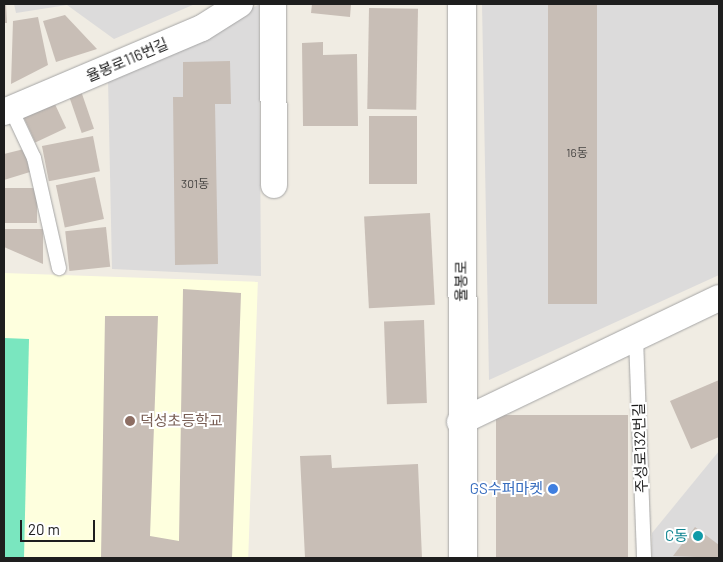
<!DOCTYPE html>
<html>
<head>
<meta charset="utf-8">
<style>
	body { margin:0 }
	#map { position:relative; width:723px; height:562px; overflow:hidden; background:#f0ece3; font-family:Barlow,"Noto Sans KR",sans-serif }
	div>[style] { position:absolute }
	.residential>* { inset:0; background:#dcdbdb }
	.education>* { inset:0; background:#feffde; transform-origin:0 0 }
	.pitch>* { inset:0; background:#7ae6bf }
	.building>* { inset:0; background:#c8beb6; transform-origin:0 0 }
	.roads { filter:drop-shadow(0 0 1px #a5a5a5) drop-shadow(0 0 1px #a5a5a5) }
	.service>* { height:14px; margin:-7px; padding:0 7px; transform-origin:7px; border-radius:7px; background:#fff }
	.minor>* { height:26px; margin:-13px; padding:0 13px; transform-origin:13px; border-radius:13px; background:#fff }
	.tertiary>* { height:28px; margin:-14px; padding:0 14px; transform-origin:14px; border-radius:14px; background:#fff }
	.dots>* { width:14px; height:14px; translate:-50% -50%; box-sizing:border-box; border:2px solid #fff; border-radius:50% }
	span { translate:-50% -50%; white-space:nowrap; text-align:center; line-height:1.15; -webkit-text-stroke:4px #fff; paint-order:stroke }
	.number-label { font-size:12px; color:#484644 }
	.number-label span { -webkit-text-stroke-width:0 }
	.street-label { font-size:15px; color:#1e1e1e }
	.education-label { font-size:15px; color:#785e54 }
	.left { translate:0 -50%; text-align:left }
	.shop-label { font-size:15px; color:#366cbe }
	.right { translate:-100% -50%; text-align:right }
	.culture-label { font-size:15px; color:#0d838f }
	.frame { position:absolute; inset:0; border:5px solid #1e1e1e; pointer-events:none }
	.scale { position:absolute; left:20px; top:520px; width:75px; height:22px; box-sizing:border-box; border:2px solid #1e1e1e; border-top:0; padding-left:6px; font-size:15px; line-height:18px; white-space:nowrap; color:#1e1e1e; -webkit-text-stroke:4px #fff; paint-order:stroke }
</style>
</head>
<body>
<div id="map">
	<div class="residential">
		<i style="clip-path:polygon(14px 4px,195px 4px,114px 39px,67px 5px,16px 13px)"></i>
		<i style="clip-path:polygon(259px 4px,261px 276px,112px 269px,108px 79px,197px 43px)"></i>
		<i style="clip-path:polygon(482px 4px,719px 4px,719px 275px,489px 380px)"></i>
		<i style="clip-path:polygon(719px 451px,719px 558px,652px 558px,652px 533px)"></i>
	</div>
	<div class="education">
		<i style="left:4px;top:273px;width:254px;height:285px;rotate:2deg"></i>
	</div>
	<div class="pitch">
		<i style="clip-path:polygon(4px 338px,29px 339px,24px 558px,4px 558px)"></i>
	</div>
	<div class="building">
		<i style="clip-path:polygon(4px 4px,6px 4px,7px 23px,4px 23px)"></i>
		<i style="clip-path:polygon(312px 4px,351px 4px,350px 17px,311px 13px)"></i>
		<i style="left:548px;top:4px;width:49px;height:300px"></i>
		<i style="left:369px;top:8px;width:49px;height:101px;rotate:1deg"></i>
		<i style="clip-path:polygon(65px 15px,97px 49px,56px 62px,43px 21px)"></i>
		<i style="clip-path:polygon(38px 17px,48px 65px,11px 84px,13px 21px)"></i>
		<i style="clip-path:polygon(323px 42px,323px 55px,357px 54px,358px 126px,303px 126px,302px 43px)"></i>
		<i style="clip-path:polygon(230px 61px,231px 104px,215px 104px,218px 264px,175px 265px,173px 97px,183px 97px,183px 62px)"></i>
		<i style="left:80px;top:88px;width:43px;height:13px;rotate:71deg"></i>
		<i style="left:53px;top:100px;width:31px;height:34px;rotate:65deg"></i>
		<i style="left:369px;top:116px;width:48px;height:68px"></i>
		<i style="left:93px;top:136px;width:36px;height:52px;rotate:79deg"></i>
		<i style="clip-path:polygon(24px 149px,30px 172px,4px 180px,4px 154px)"></i>
		<i style="left:95px;top:177px;width:43px;height:40px;rotate:78deg"></i>
		<i style="left:37px;top:188px;width:35px;height:33px;rotate:90deg"></i>
		<i style="left:430px;top:213px;width:92px;height:66px;rotate:87deg"></i>
		<i style="left:106px;top:227px;width:40px;height:41px;rotate:84deg"></i>
		<i style="clip-path:polygon(4px 229px,43px 229px,43px 264px,4px 247px)"></i>
		<i style="clip-path:polygon(183px 289px,241px 293px,232px 558px,101px 558px,105px 316px,158px 316px,150px 536px,179px 541px)"></i>
		<i style="left:424px;top:320px;width:83px;height:40px;rotate:88deg"></i>
		<i style="clip-path:polygon(719px 380px,719px 437px,691px 449px,670px 401px)"></i>
		<i style="left:496px;top:415px;width:132px;height:143px"></i>
		<i style="clip-path:polygon(331px 455px,332px 468px,418px 464px,422px 558px,305px 558px,300px 456px)"></i>
		<i style="clip-path:polygon(695px 527px,719px 545px,719px 558px,673px 556px)"></i>
	</div>
	<div class="roads">
		<div class="service">
			<i style="left:11px;top:109px;width:54px;rotate:64.9deg"></i>
			<i style="left:34px;top:158px;width:113px;rotate:77.2deg"></i>
			<i style="left:636px;top:338px;width:220px;rotate:87.9deg"></i>
		</div>
		<div class="minor">
			<i style="left:273px;top:4px;width:181px;rotate:89.7deg"></i>
			<i style="left:4px;top:112px;width:215px;rotate:-23deg"></i>
			<i style="left:202px;top:28px;width:45px;rotate:-32.3deg"></i>
			<i style="left:460px;top:422px;width:287px;rotate:-25.6deg"></i>
		</div>
		<div class="tertiary">
			<i style="left:462px;top:4px;width:554px;rotate:89.9deg"></i>
		</div>
	</div>
	<div class="dots">
		<i style="left:130px;top:421px;background:#8d6e63"></i>
		<i style="left:553px;top:489px;background:#3f7fe0"></i>
		<i style="left:698px;top:536px;background:#0f9aa8"></i>
	</div>
	<div class="number-label">
		<span style="left:577px;top:153px">16동</span>
		<span style="left:195px;top:184px">301동</span>
	</div>
	<div class="street-label">
		<span style="left:127px;top:60px;rotate:-23deg">율봉로116번길</span>
		<span style="left:461px;top:281px;rotate:-90deg">율봉로</span>
		<span style="left:640px;top:448px;rotate:-92deg">주성로132번길</span>
	</div>
	<div class="education-label">
		<span class="left" style="left:140px;top:421px">덕성초등학교</span>
	</div>
	<div class="shop-label">
		<span class="right" style="left:543px;top:489px">GS수퍼마켓</span>
	</div>
	<div class="culture-label">
		<span class="right" style="left:688px;top:536px">C동</span>
	</div>
	<div class="frame"></div>
	<div class="scale">20 m</div>
</div>
</body>
</html>
